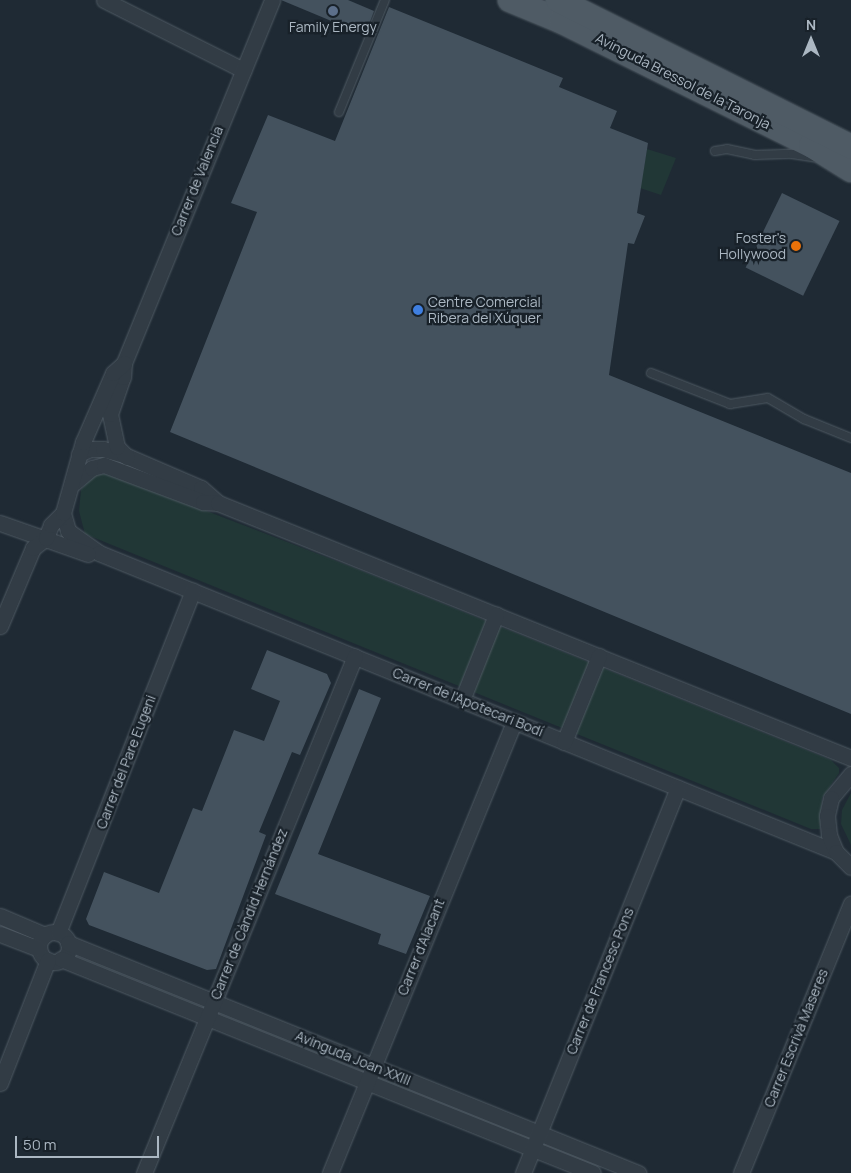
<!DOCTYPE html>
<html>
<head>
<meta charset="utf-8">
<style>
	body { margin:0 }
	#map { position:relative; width:851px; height:1173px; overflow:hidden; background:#1f2a34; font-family:Manrope,sans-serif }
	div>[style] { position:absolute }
	.green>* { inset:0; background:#213736 }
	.building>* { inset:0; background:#44525e; transform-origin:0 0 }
	.roads { filter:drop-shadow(0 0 1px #4f5a63) drop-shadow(0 0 1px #4f5a63) }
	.service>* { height:8px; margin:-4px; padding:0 4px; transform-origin:4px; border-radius:4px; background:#323c45 }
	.minor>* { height:15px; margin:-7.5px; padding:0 7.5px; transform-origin:7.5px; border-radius:7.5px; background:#323c45 }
	.minor>.ring { margin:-7.5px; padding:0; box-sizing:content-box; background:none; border:15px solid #323c45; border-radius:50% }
	.primary>* { height:24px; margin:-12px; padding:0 12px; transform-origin:12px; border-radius:12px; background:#4f5b65 }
	.dots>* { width:14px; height:14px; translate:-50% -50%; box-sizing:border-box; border:2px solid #182129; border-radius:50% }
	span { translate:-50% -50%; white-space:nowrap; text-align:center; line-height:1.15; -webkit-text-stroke:4.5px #182129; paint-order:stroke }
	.poi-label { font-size:14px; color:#abb7c2 }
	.right { translate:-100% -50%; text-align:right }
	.left { translate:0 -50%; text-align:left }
	.street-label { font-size:14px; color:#abb7c2 }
	.north { position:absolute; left:786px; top:15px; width:50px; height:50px; -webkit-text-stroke:4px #182129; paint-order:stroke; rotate:0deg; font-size:14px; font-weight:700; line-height:20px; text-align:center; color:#abb7c2 }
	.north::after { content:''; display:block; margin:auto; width:18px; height:22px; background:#abb7c2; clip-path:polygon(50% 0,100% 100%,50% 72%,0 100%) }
	.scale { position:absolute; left:15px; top:1136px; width:144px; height:22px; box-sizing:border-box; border:2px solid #abb7c2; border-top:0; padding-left:6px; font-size:15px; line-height:18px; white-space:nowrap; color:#abb7c2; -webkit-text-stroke:4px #182129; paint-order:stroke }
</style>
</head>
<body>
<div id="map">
	<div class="green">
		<i style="clip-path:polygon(647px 149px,676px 158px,661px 195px,640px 188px)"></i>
		<i style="clip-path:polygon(103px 471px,357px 569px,831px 760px,839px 768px,839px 773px,822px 798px,820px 829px,811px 829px,85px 534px,79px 511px,81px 490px,94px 474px)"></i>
		<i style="clip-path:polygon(851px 793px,851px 845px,841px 824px,842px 810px)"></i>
	</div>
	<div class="building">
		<i style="clip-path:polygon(281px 0,348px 0,374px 11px,365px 35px)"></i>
		<i style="clip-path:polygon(389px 7px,563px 78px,559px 87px,617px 111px,610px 128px,648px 143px,637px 213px,645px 216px,634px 244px,628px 243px,609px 375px,851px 473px,851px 714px,170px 432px,257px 212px,231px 203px,268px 115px,335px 141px)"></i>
		<i style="left:782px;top:193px;width:64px;height:83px;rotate:26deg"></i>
		<i style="clip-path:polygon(267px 650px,327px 674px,331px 683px,300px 755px,292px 752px,259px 832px,266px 835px,216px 969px,207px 970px,89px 925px,86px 919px,104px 872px,159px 893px,193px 808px,202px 811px,234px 730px,264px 741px,280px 701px,251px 689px)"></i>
		<i style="clip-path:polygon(359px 689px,381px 698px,318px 854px,430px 896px,406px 954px,378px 944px,381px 934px,275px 894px)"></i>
	</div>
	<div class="roads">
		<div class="service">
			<i style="left:339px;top:112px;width:121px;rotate:-67.7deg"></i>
			<i style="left:715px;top:151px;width:12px;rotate:-9deg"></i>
			<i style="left:727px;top:149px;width:29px;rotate:12deg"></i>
			<i style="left:755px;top:155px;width:37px;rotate:-2deg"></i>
			<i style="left:792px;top:154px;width:25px;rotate:9deg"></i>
			<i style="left:651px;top:373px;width:85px;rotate:21.4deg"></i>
			<i style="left:730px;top:404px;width:38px;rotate:-9deg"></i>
			<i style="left:768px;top:398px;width:42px;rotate:30.3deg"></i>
			<i style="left:804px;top:419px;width:51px;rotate:22deg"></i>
		</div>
		<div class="minor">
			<i style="left:104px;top:0;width:156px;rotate:26.7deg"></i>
			<i style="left:79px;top:454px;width:12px;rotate:-24deg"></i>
			<i style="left:90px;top:449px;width:13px"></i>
			<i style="left:103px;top:449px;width:22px;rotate:16deg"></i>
			<i style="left:124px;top:455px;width:84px;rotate:23.2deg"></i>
			<i style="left:201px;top:488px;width:23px;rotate:41deg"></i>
			<i style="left:127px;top:457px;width:14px;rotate:-135deg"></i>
			<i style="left:117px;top:447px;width:34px;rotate:-102deg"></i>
			<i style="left:110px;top:414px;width:39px;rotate:-71deg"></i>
			<i style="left:123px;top:377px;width:14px;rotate:-86deg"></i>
			<i style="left:124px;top:363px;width:392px;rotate:-67.8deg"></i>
			<i style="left:74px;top:483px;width:23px;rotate:-40deg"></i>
			<i style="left:92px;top:468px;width:12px;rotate:-14deg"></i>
			<i style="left:104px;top:465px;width:106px;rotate:20.5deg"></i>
			<i style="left:203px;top:502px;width:15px;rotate:4deg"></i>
			<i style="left:218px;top:503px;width:682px;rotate:21.94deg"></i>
			<i style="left:63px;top:513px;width:19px;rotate:74deg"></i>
			<i style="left:68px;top:531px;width:38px;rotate:35deg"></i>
			<i style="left:99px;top:553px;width:795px;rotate:22.08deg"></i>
			<i style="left:0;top:523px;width:93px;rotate:19.4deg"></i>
			<i style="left:0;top:626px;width:85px;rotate:-67.1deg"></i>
			<i style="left:33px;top:548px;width:16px;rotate:-38deg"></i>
			<i style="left:46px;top:538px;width:14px;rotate:-69deg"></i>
			<i style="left:51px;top:525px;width:17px;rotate:-45deg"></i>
			<i style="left:63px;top:513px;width:74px;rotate:-74.3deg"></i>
			<i style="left:83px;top:442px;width:75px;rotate:-66.5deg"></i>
			<i style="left:113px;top:373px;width:15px;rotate:-42deg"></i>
			<i style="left:462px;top:700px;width:92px;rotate:-68.2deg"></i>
			<i style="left:564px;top:742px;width:93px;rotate:-67.9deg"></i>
			<i style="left:851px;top:774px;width:31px;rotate:130deg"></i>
			<i style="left:831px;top:798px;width:18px;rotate:103deg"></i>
			<i style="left:827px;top:816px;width:19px;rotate:84deg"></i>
			<i style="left:829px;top:835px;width:18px;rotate:68deg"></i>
			<i style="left:836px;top:852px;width:21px;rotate:45deg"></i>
			<i style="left:0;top:916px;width:49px;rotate:22.9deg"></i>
			<i class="ring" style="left:39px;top:932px;width:15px;height:15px"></i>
			<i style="left:58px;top:933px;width:368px;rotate:-68.5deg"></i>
			<i style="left:0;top:934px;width:42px;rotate:21deg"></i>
			<i style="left:68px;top:943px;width:615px;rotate:21.97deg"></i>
			<i style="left:61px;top:959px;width:573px;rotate:21.91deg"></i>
			<i style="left:0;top:1083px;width:132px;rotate:-68.7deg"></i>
			<i style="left:144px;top:1173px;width:558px;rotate:-67.8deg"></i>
			<i style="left:330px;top:1173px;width:488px;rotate:-67.8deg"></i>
			<i style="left:523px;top:1173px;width:415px;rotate:-68.1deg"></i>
			<i style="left:741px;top:1173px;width:291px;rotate:-67.8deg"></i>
		</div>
		<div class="primary">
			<i style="left:510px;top:0;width:55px;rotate:22.4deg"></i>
			<i style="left:561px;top:21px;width:279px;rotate:26.4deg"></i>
			<i style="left:811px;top:145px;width:47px;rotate:32deg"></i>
			<i style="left:558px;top:0;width:328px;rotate:26.6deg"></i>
		</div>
	</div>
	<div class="dots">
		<i style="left:333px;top:11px;background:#5c6f8a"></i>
		<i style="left:796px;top:246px;background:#e8710a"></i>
		<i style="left:418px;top:310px;background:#3f7fe0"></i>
	</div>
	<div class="poi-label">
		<span style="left:333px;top:27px">Family Energy</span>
		<span class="right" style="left:786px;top:246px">Foster's<br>Hollywood</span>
		<span class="left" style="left:428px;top:310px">Centre Comercial<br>Ribera del Xúquer</span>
	</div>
	<div class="street-label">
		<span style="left:683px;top:81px;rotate:27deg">Avinguda Bressol de la Taronja</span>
		<span style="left:197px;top:181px;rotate:-68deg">Carrer de Valencia</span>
		<span style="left:468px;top:702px;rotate:22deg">Carrer de l'Apotecari Bodí</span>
		<span style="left:126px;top:762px;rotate:-69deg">Carrer del Pare Eugeni</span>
		<span style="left:249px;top:914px;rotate:-68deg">Carrer de Càndid Hernández</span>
		<span style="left:421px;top:947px;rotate:-68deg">Carrer d'Alacant</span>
		<span style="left:600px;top:981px;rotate:-68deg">Carrer de Francesc Pons</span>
		<span style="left:796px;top:1038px;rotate:-68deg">Carrer Escrivà Maseres</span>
		<span style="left:353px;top:1058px;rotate:22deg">Avinguda Joan XXIII</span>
	</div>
	<div class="north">N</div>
	<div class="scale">50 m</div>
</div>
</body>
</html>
